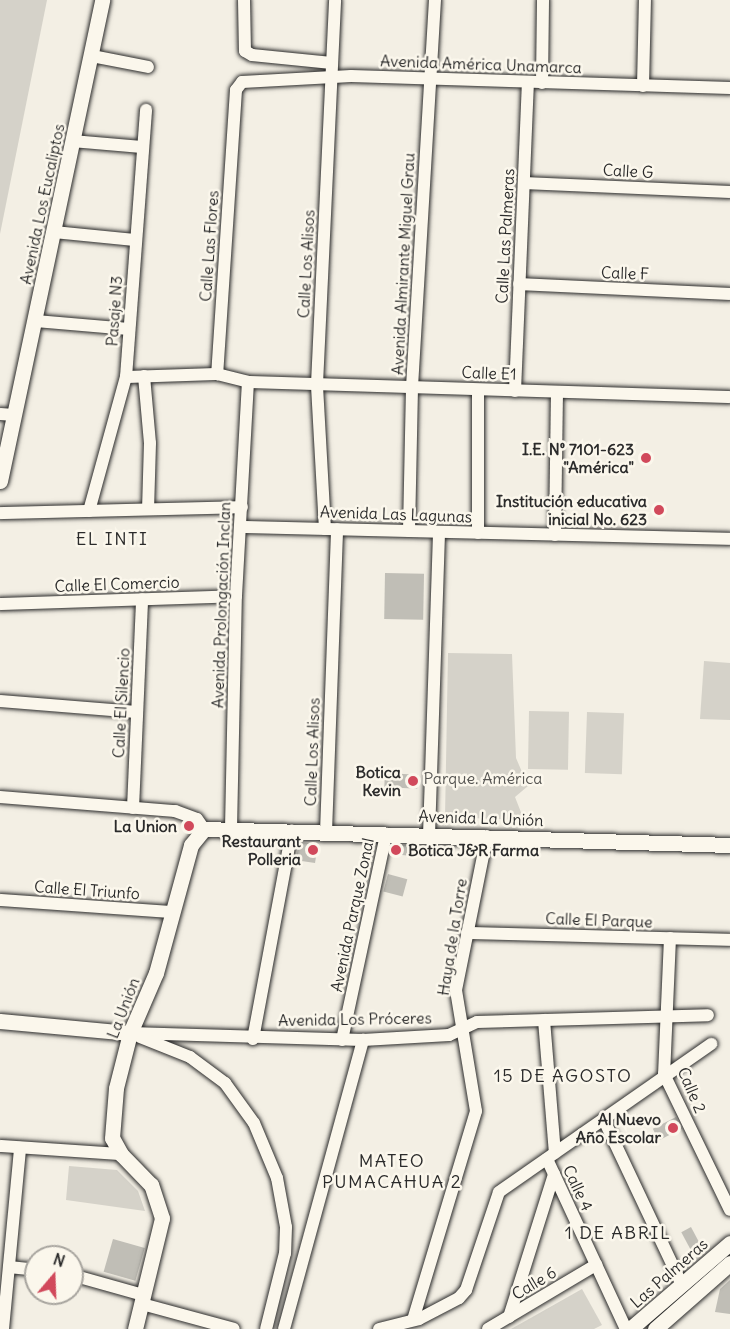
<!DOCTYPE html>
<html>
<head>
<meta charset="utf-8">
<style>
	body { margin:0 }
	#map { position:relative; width:730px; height:1329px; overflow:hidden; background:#f3efe4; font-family:Delius,sans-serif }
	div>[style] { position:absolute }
	.green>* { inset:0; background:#d5d2c9; transform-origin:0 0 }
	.building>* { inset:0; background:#c0beb6; transform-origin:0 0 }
	.roads { filter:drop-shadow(0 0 2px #2b2b2b) drop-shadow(0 0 2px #2b2b2b) }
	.minor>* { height:12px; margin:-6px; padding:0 6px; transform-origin:6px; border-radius:6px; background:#fbf7ec }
	.tertiary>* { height:15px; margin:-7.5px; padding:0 7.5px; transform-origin:7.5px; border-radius:7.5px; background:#fbf7ec }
	.dots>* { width:16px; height:16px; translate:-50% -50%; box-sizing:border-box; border:3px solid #fbf7ec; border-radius:50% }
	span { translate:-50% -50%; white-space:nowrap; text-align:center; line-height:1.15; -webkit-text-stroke:5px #fbf7ec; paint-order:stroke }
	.street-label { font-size:16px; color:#2b2b2b }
	.poi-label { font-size:16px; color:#2b2b2b; font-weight:700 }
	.right { translate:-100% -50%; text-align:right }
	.left { translate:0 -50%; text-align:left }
	.park-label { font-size:16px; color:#565552 }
	.neighbourhood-label { font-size:18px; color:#2b2b2b; letter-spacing:1.5px }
	.north { position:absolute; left:24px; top:1245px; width:60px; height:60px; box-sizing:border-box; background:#fbf7ec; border:2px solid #a8a59f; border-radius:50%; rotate:19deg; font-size:16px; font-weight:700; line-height:24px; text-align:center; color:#2b2b2b }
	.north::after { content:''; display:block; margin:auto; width:21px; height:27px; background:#d1495b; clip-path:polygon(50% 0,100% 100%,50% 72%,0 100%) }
</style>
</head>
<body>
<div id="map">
	<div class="green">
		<i style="clip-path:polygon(0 0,47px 0,0 234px)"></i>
		<i style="clip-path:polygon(448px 653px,512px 654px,516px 758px,528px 786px,515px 797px,524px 820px,445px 817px)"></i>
		<i style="clip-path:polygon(704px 661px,730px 663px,730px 720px,700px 719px)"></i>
		<i style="left:529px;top:711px;width:40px;height:58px;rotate:1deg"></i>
		<i style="left:587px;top:712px;width:37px;height:61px;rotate:2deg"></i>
		<i style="clip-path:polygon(69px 1166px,117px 1170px,138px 1191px,145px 1211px,66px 1200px)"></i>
		<i style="clip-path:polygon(582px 1289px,602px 1325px,594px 1329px,511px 1329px)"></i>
	</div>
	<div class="building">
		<i style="left:385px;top:573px;width:39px;height:46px;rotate:1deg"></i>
		<i style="left:385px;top:773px;width:33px;height:14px;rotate:3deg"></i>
		<i style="clip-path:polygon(300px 842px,318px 844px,315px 863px,295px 860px)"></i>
		<i style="clip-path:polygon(393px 845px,414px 845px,412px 856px,392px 854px)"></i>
		<i style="left:388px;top:874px;width:20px;height:18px;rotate:15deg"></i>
		<i style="left:676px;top:1117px;width:13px;height:26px;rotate:63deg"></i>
		<i style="left:691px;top:1227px;width:26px;height:11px;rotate:62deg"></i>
		<i style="left:113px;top:1239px;width:33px;height:34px;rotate:16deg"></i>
		<i style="clip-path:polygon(730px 1280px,730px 1314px,715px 1312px,720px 1289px)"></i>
	</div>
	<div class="roads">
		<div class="minor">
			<i style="left:244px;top:0;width:51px;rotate:88.9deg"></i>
			<i style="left:245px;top:51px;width:8px;rotate:30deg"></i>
			<i style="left:252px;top:55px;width:80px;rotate:5.7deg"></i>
			<i style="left:92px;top:56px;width:57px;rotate:11.1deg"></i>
			<i style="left:542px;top:83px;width:83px;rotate:-89.3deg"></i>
			<i style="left:643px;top:86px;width:86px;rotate:-88.7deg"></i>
			<i style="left:730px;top:88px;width:379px;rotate:-178.2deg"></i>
			<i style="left:351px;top:76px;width:109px;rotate:176.8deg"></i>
			<i style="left:242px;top:82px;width:10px;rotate:127deg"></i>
			<i style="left:236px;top:90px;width:285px;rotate:93.8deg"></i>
			<i style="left:217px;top:374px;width:32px;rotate:14deg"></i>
			<i style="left:248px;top:382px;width:482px;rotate:1.8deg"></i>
			<i style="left:72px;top:141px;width:70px;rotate:4.9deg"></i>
			<i style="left:524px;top:183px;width:206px;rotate:2.5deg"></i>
			<i style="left:54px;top:232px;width:81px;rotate:5.6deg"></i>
			<i style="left:519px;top:284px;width:211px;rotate:2.7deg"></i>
			<i style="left:36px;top:321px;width:93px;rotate:4.9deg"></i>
			<i style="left:144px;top:376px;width:67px;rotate:84.9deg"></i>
			<i style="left:150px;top:443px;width:66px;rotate:91.7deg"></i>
			<i style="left:126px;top:377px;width:91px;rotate:-1.9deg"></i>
			<i style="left:478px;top:390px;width:143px;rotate:90deg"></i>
			<i style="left:515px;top:391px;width:308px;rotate:-87.6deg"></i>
			<i style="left:0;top:414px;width:14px;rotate:4deg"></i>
			<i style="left:89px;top:511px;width:139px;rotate:-74.6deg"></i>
			<i style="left:126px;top:377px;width:268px;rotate:-85.7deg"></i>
			<i style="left:0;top:513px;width:242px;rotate:-1.4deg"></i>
			<i style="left:241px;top:527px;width:489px;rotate:1.4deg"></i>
			<i style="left:325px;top:529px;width:145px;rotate:-93.2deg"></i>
			<i style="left:317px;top:384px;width:384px;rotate:-87.3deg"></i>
			<i style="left:409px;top:531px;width:144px;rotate:-88.8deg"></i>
			<i style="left:412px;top:387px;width:388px;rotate:-86.6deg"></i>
			<i style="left:555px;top:535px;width:143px;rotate:-89.2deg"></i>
			<i style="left:0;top:604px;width:236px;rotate:-1.9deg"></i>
			<i style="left:0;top:701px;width:137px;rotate:4.6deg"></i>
			<i style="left:0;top:797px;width:176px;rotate:4.6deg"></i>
			<i style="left:175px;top:811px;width:23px;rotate:20deg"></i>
			<i style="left:197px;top:819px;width:12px;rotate:55deg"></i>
			<i style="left:133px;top:808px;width:209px;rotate:-87.5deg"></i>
			<i style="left:231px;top:829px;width:233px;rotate:-88.8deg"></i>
			<i style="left:236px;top:596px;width:214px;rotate:-86.8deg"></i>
			<i style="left:326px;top:832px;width:303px;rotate:-87.9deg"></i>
			<i style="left:429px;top:835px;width:303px;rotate:-88.1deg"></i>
			<i style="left:0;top:900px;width:172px;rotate:4deg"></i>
			<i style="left:467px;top:933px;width:263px;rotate:1.5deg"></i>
			<i style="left:670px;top:938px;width:136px;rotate:92.5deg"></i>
			<i style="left:664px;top:1074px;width:151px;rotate:64.1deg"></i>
			<i style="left:544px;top:1020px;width:133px;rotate:85.3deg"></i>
			<i style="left:130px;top:1033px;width:233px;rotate:1.7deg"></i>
			<i style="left:363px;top:1040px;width:86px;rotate:-3.3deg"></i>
			<i style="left:449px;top:1035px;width:31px;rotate:-25deg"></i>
			<i style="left:477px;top:1022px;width:231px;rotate:-1.7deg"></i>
			<i style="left:140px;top:1037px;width:54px;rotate:21.8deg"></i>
			<i style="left:190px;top:1057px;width:44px;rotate:36.6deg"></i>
			<i style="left:225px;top:1083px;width:49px;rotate:54.1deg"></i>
			<i style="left:254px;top:1123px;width:60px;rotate:67.3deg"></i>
			<i style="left:277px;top:1178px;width:50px;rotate:79.6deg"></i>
			<i style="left:286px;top:1227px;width:26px;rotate:92deg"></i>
			<i style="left:285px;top:1253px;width:78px;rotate:104deg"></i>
			<i style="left:253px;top:1039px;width:212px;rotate:-79.4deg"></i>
			<i style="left:342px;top:1040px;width:211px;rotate:-77.9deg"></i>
			<i style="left:604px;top:1120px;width:183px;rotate:64.7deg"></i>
			<i style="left:0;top:1146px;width:121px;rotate:3.8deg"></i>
			<i style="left:547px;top:1159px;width:187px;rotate:65.1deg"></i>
			<i style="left:9px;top:1267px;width:27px;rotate:6deg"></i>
			<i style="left:72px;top:1275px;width:74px;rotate:15.7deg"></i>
			<i style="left:142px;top:1304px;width:95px;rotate:15.2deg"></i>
			<i style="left:509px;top:1317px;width:150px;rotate:-72.5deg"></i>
			<i style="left:413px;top:1320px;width:218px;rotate:-73.2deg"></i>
			<i style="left:476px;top:1111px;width:123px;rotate:-99.4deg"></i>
			<i style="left:456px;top:990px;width:157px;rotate:-78.6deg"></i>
			<i style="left:3px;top:1329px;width:182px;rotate:-84.6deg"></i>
			<i style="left:284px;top:1329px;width:300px;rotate:-74.7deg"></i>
			<i style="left:379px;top:1329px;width:41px;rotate:-14deg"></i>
			<i style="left:419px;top:1319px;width:45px;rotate:-27.7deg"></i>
			<i style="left:459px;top:1298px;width:11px;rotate:-49deg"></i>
			<i style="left:466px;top:1290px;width:103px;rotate:-71.4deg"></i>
			<i style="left:499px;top:1192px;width:259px;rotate:-34.9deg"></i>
			<i style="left:488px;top:1329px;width:126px;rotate:-30.7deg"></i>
		</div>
		<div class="tertiary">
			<i style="left:0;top:481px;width:492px;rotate:-78deg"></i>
			<i style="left:0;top:1021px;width:131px;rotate:5.3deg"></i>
			<i style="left:135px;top:1329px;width:114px;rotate:-76.3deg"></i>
			<i style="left:162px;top:1218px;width:35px;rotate:-108deg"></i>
			<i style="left:151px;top:1185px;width:43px;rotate:-134.1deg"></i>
			<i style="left:121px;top:1154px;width:18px;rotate:-119deg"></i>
			<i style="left:112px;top:1138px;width:50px;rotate:-85.4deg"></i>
			<i style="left:116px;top:1088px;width:57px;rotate:-75.7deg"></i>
			<i style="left:130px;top:1033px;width:65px;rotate:-66.6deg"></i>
			<i style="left:156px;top:973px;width:133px;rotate:-74.7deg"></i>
			<i style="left:191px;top:845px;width:21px;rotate:-51deg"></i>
			<i style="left:204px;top:829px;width:526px;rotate:1.74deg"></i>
			<i style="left:630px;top:1329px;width:132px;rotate:-40.7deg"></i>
			<i style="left:655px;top:1329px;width:100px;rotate:-41.3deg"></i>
		</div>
	</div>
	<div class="dots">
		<i style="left:646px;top:458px;background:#d1495b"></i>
		<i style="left:659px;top:510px;background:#d1495b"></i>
		<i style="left:413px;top:781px;background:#d1495b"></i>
		<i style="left:189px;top:826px;background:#d1495b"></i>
		<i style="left:313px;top:850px;background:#d1495b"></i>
		<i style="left:396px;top:850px;background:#d1495b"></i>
		<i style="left:673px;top:1128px;background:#d1495b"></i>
	</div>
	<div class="street-label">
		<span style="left:481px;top:64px;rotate:2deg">Avenida América Unamarca</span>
		<span style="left:628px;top:171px;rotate:3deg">Calle G</span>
		<span style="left:42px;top:204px;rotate:-78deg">Avenida Los Eucaliptos</span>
		<span style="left:505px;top:236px;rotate:-87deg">Calle Las Palmeras</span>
		<span style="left:209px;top:246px;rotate:-86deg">Calle Las Flores</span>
		<span style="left:306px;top:264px;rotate:-87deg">Calle Los Alisos</span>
		<span style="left:403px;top:264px;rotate:-87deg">Avenida Almirante Miguel Grau</span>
		<span style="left:625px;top:273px;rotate:2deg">Calle F</span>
		<span style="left:114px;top:311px;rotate:-86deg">Pasaje N3</span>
		<span style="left:489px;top:373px;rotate:2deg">Calle E1</span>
		<span style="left:396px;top:514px;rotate:2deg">Avenida Las Lagunas</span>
		<span style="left:117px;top:584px;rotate:-2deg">Calle El Comercio</span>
		<span style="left:221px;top:605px;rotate:-88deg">Avenida Prolongación Inclan</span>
		<span style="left:121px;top:703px;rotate:-87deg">Calle El Silencio</span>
		<span style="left:312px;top:752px;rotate:-88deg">Calle Los Alisos</span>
		<span style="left:481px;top:818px;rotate:2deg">Avenida La Unión</span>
		<span style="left:87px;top:890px;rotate:4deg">Calle El Triunfo</span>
		<span style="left:352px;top:915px;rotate:-78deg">Avenida Parque Zonal</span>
		<span style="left:599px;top:920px;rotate:2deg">Calle El Parque</span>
		<span style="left:452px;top:937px;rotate:-81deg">Haya de la Torre</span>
		<span style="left:123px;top:1008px;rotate:-69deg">La Unión</span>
		<span style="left:355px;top:1019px;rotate:-1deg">Avenida Los Próceres</span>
		<span style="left:692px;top:1090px;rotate:67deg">Calle 2</span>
		<span style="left:578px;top:1188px;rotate:65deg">Calle 4</span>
		<span style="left:669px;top:1273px;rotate:-41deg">Las Palmeras</span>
		<span style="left:534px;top:1283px;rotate:-31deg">Calle 6</span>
	</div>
	<div class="poi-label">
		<span class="right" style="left:634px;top:458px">I.E. N° 7101-623<br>"América"</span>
		<span class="right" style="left:647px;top:510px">Institución educativa<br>inicial No. 623</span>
		<span class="right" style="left:401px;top:781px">Botica<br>Kevin</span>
		<span class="right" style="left:177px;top:826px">La Union</span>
		<span class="right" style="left:301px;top:850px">Restaurant<br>Polleria</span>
		<span class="left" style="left:408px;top:850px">Botica J&amp;R Farma</span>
		<span class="right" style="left:661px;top:1128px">Al Nuevo<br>Año Escolar</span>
	</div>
	<div class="park-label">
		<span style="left:483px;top:778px">Parque. América</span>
	</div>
	<div class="neighbourhood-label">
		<span style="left:112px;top:539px">EL INTI</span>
		<span style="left:563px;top:1076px">15 DE AGOSTO</span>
		<span style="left:392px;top:1172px">MATEO<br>PUMACAHUA 2</span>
		<span style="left:618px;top:1233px">1 DE ABRIL</span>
	</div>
	<div class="north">N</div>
</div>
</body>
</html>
